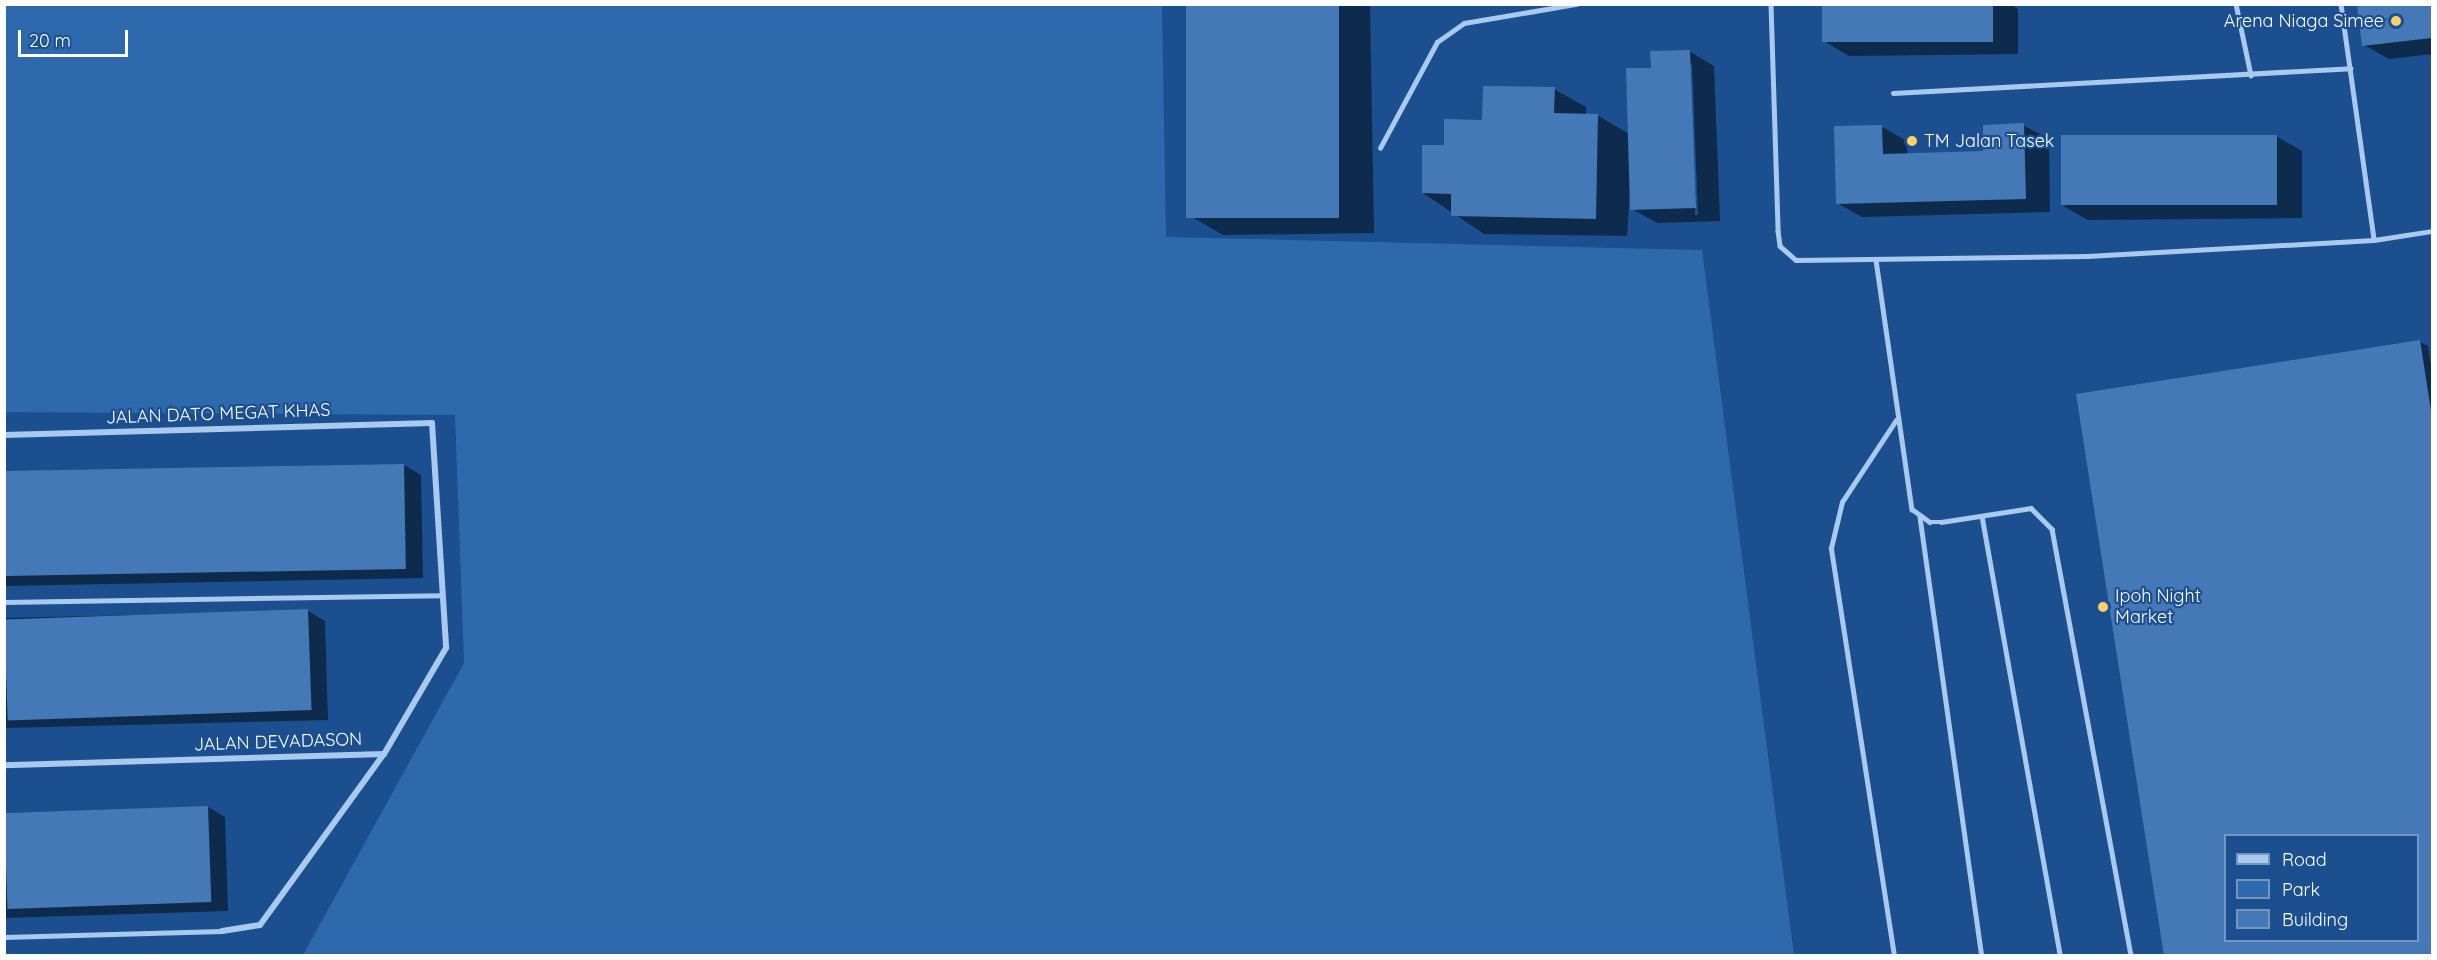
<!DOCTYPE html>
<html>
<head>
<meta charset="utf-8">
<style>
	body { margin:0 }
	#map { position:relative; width:2437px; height:960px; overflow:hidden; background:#1b4f8f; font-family:Quicksand,sans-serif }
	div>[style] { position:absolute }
	.green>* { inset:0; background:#2e69ad }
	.shadow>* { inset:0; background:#0007 }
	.building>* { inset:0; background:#4478b7; transform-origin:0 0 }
	.lane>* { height:4.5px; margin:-2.25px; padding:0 2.25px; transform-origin:2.25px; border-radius:2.25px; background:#a9c9ee }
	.street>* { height:6px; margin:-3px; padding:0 3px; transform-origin:3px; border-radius:3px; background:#a9c9ee }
	.dots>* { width:16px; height:16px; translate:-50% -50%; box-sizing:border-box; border:3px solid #1b4f8f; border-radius:50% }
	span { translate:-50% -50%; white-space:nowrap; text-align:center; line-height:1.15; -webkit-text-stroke:4.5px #1b4f8f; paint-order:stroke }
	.poi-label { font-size:18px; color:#fff }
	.right { translate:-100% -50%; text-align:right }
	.left { translate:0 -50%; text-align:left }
	.street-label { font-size:18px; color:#fff }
	.frame { position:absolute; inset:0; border:6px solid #fff; pointer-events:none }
	.legend { position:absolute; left:2224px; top:834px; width:195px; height:108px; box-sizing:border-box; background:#1b4f8f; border:2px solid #7695bc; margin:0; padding:8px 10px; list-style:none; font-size:18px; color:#fff }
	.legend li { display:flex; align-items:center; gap:12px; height:30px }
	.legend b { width:30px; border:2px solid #7695bc }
	.scale { position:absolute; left:18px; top:30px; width:110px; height:27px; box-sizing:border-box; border:3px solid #fff; border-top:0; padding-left:8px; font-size:18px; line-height:21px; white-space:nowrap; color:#fff; -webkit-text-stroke:4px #1b4f8f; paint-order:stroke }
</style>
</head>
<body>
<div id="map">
	<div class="green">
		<i style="clip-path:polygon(5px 4px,1162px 5px,1166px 237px,1702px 250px,1794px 955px,303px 955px,464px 663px,455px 415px,5px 412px)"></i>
	</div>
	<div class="shadow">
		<i style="clip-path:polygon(1188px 4px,1370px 4px,1374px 233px,1223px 235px,1192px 217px)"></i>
		<i style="clip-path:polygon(1824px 4px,2010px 4px,2018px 9px,2018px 54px,1849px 56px,1824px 41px)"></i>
		<i style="clip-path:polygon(2358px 4px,2432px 4px,2432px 54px,2389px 59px,2364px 45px)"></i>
		<i style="clip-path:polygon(evenodd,1689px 51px,1714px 66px,1720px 221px,1657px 223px,1632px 209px,1631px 177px,1627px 236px,1484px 234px,1423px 193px,1445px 146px,1554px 89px,1586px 107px,1586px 115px,1597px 115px,1629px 134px,1653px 69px,1689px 51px,1689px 64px,1692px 64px,1698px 215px,1695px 215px,1689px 64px)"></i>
		<i style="clip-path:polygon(2023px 125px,2049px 139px,2050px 212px,1862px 217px,1837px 203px,1882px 127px,1907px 141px,1907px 154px,1985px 153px)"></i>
		<i style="clip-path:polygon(2276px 136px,2302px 151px,2302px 218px,2088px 220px,2063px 206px)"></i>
		<i style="clip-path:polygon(evenodd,2420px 342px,2428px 346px,2432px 372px,2432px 956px,2166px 956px,2420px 342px,2226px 836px,2418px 836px,2418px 940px,2226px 940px,2226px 836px)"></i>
		<i style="clip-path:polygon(404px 465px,421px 475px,423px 578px,4px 586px,4px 473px)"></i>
		<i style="clip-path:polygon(308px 611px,325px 621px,328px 720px,4px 728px,4px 618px)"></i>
		<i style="clip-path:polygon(208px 807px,225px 817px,228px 911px,4px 918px,4px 813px)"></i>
	</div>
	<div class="building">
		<i style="left:1186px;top:4px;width:153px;height:214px"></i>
		<i style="left:1822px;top:4px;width:171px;height:38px"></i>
		<i style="clip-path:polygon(2357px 4px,2432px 4px,2432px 38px,2362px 46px)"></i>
		<i style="clip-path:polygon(1690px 50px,1696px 208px,1630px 210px,1626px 68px,1651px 68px,1650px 51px)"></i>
		<i style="clip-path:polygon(1483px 86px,1555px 87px,1554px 113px,1598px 114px,1596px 219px,1451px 216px,1451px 194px,1422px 193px,1422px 145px,1444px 145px,1444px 119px,1482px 120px)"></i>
		<i style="clip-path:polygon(2024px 123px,2026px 199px,1836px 204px,1834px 126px,1882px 125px,1883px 154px,1983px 151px,1983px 125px)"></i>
		<i style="left:2277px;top:135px;width:70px;height:216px;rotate:90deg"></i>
		<i style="clip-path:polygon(evenodd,2420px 340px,2432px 417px,2432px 956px,2164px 956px,2076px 394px,2420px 340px,2226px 836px,2418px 836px,2418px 940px,2226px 940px,2226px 836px)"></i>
		<i style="left:404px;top:464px;width:105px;height:400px;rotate:89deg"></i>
		<i style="left:308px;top:609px;width:101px;height:304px;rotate:88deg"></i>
		<i style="left:208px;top:806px;width:96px;height:204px;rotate:88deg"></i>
	</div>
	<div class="lane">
		<i style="left:1771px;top:4px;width:227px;rotate:88.2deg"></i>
		<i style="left:1778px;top:231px;width:15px;rotate:82deg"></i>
		<i style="left:1780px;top:246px;width:21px;rotate:41deg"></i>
		<i style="left:1796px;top:260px;width:291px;rotate:-0.8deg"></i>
		<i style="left:2087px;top:256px;width:287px;rotate:-3.2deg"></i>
		<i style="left:2374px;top:240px;width:59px;rotate:-8.8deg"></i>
		<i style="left:2236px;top:4px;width:73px;rotate:78.1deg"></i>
		<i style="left:2341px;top:4px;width:238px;rotate:82deg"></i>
		<i style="left:1893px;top:93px;width:458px;rotate:-3.1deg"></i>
		<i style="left:1380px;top:148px;width:120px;rotate:-61.7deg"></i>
		<i style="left:1437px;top:42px;width:33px;rotate:-35deg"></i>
		<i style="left:1464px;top:23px;width:114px;rotate:-9.6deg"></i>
		<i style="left:1876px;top:260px;width:252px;rotate:81.8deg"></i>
		<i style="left:1912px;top:509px;width:22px;rotate:36deg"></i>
		<i style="left:1930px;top:522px;width:11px"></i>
		<i style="left:1941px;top:522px;width:91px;rotate:-8.8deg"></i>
		<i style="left:2031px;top:508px;width:30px;rotate:45deg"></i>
		<i style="left:2052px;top:529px;width:434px;rotate:79.5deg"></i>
		<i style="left:1982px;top:516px;width:447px;rotate:79.9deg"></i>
		<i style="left:1920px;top:517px;width:443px;rotate:82deg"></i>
		<i style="left:4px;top:602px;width:437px;rotate:-0.9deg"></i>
		<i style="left:4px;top:937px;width:218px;rotate:-1.6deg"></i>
		<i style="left:1894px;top:956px;width:413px;rotate:-98.8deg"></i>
		<i style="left:1831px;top:548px;width:47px;rotate:-76.6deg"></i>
		<i style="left:1842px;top:502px;width:98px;rotate:-56.6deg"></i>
	</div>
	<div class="street">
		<i style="left:4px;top:435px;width:428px;rotate:-1.6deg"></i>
		<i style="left:432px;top:423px;width:225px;rotate:86.4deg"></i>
		<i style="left:446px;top:648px;width:123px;rotate:120.3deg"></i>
		<i style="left:384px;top:754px;width:380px;rotate:178.3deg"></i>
		<i style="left:222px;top:931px;width:38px;rotate:-9deg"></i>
		<i style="left:260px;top:925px;width:211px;rotate:-54.1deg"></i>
	</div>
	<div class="dots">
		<i style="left:2396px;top:21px;background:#ffd166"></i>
		<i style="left:1912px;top:141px;background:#ffd166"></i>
		<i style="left:2103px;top:607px;background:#ffd166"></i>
	</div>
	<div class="poi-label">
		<span class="right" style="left:2384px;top:21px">Arena Niaga Simee</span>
		<span class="left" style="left:1924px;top:141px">TM Jalan Tasek</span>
		<span class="left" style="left:2115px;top:607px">Ipoh Night<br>Market</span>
	</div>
	<div class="street-label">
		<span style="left:218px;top:414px;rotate:-2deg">JALAN DATO MEGAT KHAS</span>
		<span style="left:278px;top:742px;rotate:-2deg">JALAN DEVADASON</span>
	</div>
	<div class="frame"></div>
	<ul class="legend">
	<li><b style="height:8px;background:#a9c9ee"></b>Road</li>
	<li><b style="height:16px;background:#2e69ad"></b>Park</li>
	<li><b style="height:16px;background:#4478b7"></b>Building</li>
	</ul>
	<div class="scale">20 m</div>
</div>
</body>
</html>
